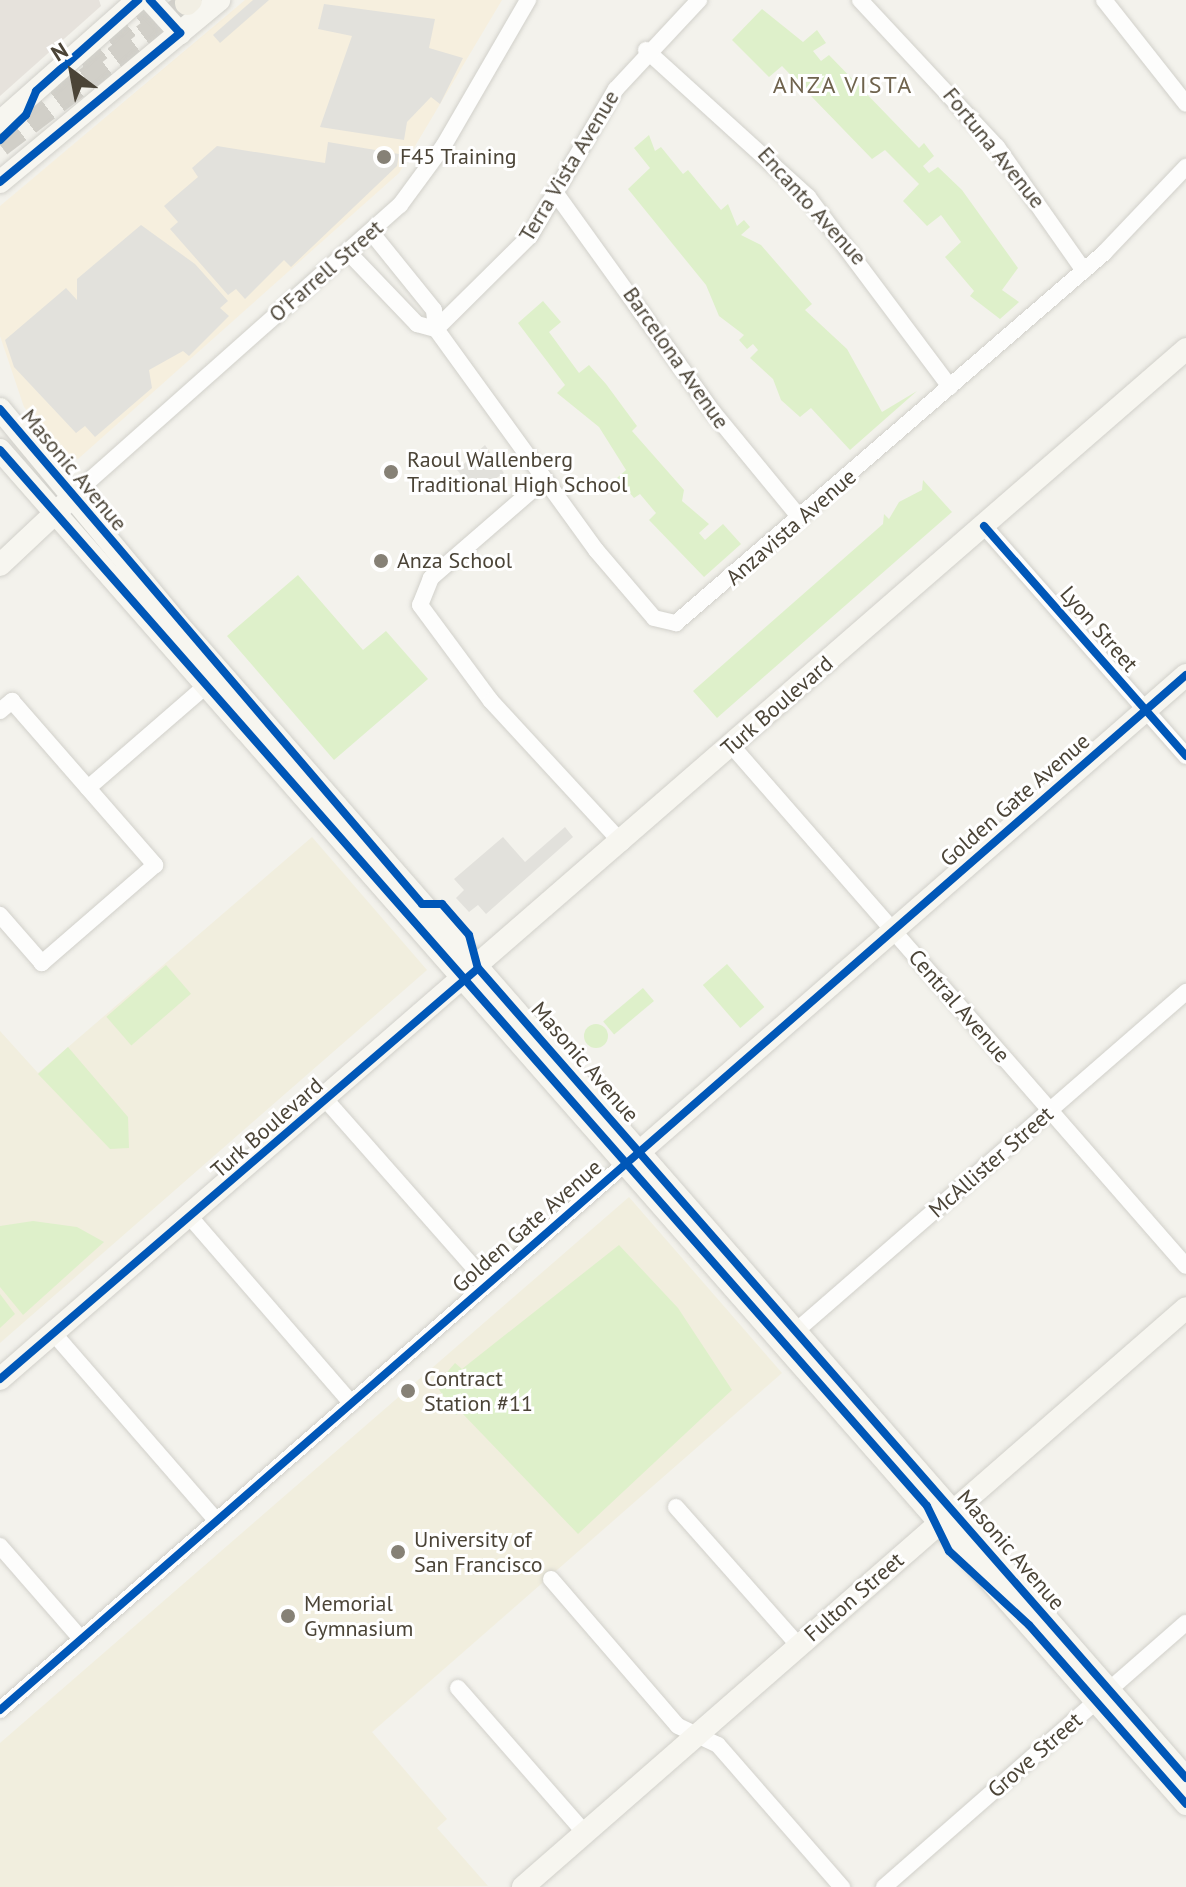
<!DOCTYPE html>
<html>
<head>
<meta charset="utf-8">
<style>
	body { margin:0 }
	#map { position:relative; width:1186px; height:1887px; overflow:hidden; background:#f3f2ec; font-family:"PT Sans",sans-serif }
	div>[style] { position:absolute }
	.commercial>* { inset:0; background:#f6efde }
	.industrial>* { inset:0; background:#e6e2dc }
	.education>* { inset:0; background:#f1eede }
	.green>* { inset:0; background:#def0ca; transform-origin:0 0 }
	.round { border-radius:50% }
	.parking>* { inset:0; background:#e2e1dc }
	.primary-tunnel>* { height:24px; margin-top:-12px; transform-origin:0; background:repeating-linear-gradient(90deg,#d1cfc8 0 24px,transparent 0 36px) }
	.roads { filter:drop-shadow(0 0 2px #d1d0ca) drop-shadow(0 0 2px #d1d0ca) }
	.street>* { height:16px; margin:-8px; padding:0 8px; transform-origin:8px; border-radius:8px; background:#fdfdfc }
	.secondary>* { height:22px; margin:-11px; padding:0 11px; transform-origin:11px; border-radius:11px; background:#f7f6f0 }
	.primary>* { height:24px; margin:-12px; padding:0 12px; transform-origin:12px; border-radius:12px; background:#f2efe4 }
	.cycleway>* { height:8px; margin:-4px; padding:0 4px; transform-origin:4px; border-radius:4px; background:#0057b8 }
	.dots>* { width:22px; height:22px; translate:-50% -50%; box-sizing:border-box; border:4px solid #fff; border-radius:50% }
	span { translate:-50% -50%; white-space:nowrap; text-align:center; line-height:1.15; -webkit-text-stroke:6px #fff; paint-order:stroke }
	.street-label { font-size:22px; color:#4b4437 }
	.poi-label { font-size:22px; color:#4b4437 }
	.left { translate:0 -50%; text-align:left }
	.neighbourhood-label { font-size:24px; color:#6f634d; letter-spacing:2px }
	.north { position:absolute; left:32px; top:32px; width:80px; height:80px; -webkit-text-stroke:6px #fff; paint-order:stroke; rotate:328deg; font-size:22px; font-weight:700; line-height:32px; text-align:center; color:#4b4437 }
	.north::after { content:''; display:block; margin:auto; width:28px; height:36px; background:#4b4437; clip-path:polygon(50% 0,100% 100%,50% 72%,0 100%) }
</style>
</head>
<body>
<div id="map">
	<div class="commercial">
		<i style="clip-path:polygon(245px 0,502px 0,399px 173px,78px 459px,63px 452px,24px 407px,0 336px,0 206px)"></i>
	</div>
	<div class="industrial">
		<i style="clip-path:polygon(0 0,99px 0,101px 6px,0 96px)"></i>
	</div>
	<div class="education">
		<i style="clip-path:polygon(312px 837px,427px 970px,0 1343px,0 1031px,38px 1073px)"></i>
		<i style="clip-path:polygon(629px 1197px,782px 1373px,372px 1732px,447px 1819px,437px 1828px,488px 1886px,0 1887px,0 1743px)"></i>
	</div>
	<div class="green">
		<i style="clip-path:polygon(762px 9px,803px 42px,817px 30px,826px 43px,813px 51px,821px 61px,829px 55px,919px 148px,924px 143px,934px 156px,923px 166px,929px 173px,938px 167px,962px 190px,1018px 268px,1002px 290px,1019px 302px,1000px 319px,970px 296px,974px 291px,945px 257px,961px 242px,941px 215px,927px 226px,903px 201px,919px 184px,885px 150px,872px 159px,782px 66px,769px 77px,732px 40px)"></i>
		<i style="clip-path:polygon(649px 135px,655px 151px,661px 147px,683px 174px,688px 170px,721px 210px,728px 204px,737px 226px,744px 220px,750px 227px,741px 235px,761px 245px,812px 304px,805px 310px,847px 349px,882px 412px,917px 391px,850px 450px,811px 408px,800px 417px,781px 400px,773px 379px,750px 358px,758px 350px,753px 344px,747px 349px,739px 340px,744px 335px,719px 316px,706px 285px,628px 189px,650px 168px,634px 148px)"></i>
		<i style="clip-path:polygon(543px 301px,561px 322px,549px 332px,579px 373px,589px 365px,606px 384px,637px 426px,632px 431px,684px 490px,682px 501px,709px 524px,699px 533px,705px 540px,723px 524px,741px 544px,704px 577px,649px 520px,656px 513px,640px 494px,634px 498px,617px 478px,626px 470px,599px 427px,557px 393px,565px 385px,518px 323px)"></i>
		<i style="clip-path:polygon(923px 480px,952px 512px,717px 718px,693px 691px,883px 524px,884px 514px,889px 519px,899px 502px,922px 490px)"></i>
		<i style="clip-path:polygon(298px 575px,363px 650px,386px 631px,428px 679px,334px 760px,227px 636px)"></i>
		<i style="left:727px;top:964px;width:57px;height:32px;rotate:49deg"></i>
		<i style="left:166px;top:965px;width:38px;height:79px;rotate:49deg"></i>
		<i style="left:643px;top:988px;width:17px;height:52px;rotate:50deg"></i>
		<i class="round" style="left:584px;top:1024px;width:24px;height:24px"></i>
		<i style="clip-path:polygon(68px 1047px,128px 1117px,129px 1148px,110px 1149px,38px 1074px)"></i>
		<i style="clip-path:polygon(33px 1221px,77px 1227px,104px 1242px,23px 1315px,0 1287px,0 1226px)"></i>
		<i style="clip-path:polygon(619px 1245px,678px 1308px,732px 1390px,578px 1534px,461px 1412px,456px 1415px,436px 1385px,455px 1363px,462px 1369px)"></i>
		<i style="clip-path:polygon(0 1294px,15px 1314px,0 1328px)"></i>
	</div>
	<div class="parking">
		<i style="clip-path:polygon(253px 0,269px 0,220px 43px,213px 35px)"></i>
		<i style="clip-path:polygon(324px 4px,435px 19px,429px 48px,463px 58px,440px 104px,431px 97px,407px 122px,404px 140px,320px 127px,352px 36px,318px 29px)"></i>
		<i style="clip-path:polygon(328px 142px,399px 154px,397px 166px,291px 267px,284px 260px,245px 299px,236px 289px,228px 295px,170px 229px,178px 222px,164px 206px,198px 177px,192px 168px,217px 146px,325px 163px)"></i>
		<i style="clip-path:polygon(141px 225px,195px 264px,228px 301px,220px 308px,229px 316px,189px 356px,183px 351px,149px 370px,152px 388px,95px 437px,85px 426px,76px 433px,14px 367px,5px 340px,66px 288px,77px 300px,77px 279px)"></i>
		<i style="clip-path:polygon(485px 445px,504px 473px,476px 492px,457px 470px)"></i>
		<i style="clip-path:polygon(565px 827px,573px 837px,486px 914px,478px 905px,469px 912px,456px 898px,464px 890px,454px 879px,503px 837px,525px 862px)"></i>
	</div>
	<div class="primary-tunnel">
		<i style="left:53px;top:86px;width:138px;rotate:-38.5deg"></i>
		<i style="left:0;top:145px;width:230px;rotate:-37.2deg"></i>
	</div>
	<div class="roads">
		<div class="street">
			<i style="left:860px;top:0;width:201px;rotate:47deg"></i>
			<i style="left:997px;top:147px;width:151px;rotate:54.9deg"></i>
			<i style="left:1104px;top:0;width:132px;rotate:51.7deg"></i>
			<i style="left:646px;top:50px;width:219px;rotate:42.2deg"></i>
			<i style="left:808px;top:197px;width:237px;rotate:53.2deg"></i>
			<i style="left:557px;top:195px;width:267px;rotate:54.3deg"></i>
			<i style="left:713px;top:412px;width:137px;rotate:50.6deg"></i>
			<i style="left:371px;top:232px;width:100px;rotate:51.1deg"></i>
			<i style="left:434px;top:310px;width:19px;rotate:84deg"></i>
			<i style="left:436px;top:329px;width:273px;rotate:54.1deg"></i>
			<i style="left:596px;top:550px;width:89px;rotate:49.5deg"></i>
			<i style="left:654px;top:618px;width:23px;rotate:13deg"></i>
			<i style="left:676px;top:623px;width:566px;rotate:-40.84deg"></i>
			<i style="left:1104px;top:253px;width:119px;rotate:-46.4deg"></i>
			<i style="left:348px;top:252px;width:100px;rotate:46.2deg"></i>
			<i style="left:417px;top:324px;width:20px;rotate:15deg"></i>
			<i style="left:436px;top:329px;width:132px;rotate:-44.7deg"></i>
			<i style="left:530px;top:236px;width:170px;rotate:-59.7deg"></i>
			<i style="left:616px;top:89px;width:122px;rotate:-47deg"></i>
			<i style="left:544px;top:480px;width:150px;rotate:139.1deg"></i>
			<i style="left:431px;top:578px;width:29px;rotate:112deg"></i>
			<i style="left:420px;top:605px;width:119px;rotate:53.5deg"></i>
			<i style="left:491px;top:701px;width:193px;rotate:47.3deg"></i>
			<i style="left:71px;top:497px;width:440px;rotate:-41.6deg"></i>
			<i style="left:400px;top:205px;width:74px;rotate:-53.7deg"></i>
			<i style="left:444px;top:145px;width:168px;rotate:-59.9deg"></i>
			<i style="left:984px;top:526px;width:306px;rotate:48.7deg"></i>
			<i style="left:0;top:711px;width:16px;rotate:-40deg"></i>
			<i style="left:12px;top:701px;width:218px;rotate:48.9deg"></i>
			<i style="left:155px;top:865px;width:150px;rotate:139.1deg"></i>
			<i style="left:42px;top:963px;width:64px;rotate:-131.2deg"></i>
			<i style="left:732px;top:746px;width:690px;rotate:48.88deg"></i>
			<i style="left:88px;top:788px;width:167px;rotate:-40.9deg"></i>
			<i style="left:326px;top:1100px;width:245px;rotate:48.6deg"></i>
			<i style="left:191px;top:1218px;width:245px;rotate:49.1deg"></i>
			<i style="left:796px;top:1331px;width:517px;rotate:-41deg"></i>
			<i style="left:56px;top:1336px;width:245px;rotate:49deg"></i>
			<i style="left:676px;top:1507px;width:184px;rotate:48.5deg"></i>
			<i style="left:0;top:1546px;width:123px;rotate:48.9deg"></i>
			<i style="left:551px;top:1579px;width:194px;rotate:49.2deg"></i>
			<i style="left:678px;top:1726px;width:44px;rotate:25.4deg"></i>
			<i style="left:718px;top:1745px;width:189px;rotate:48.9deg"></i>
			<i style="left:458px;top:1688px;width:193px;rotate:48.8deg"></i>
			<i style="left:0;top:1710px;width:831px;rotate:-41.15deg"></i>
			<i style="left:884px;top:1887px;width:401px;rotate:-41.2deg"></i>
		</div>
		<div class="secondary">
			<i style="left:150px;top:0;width:45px;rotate:47.7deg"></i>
			<i style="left:0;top:122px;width:184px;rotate:-41.5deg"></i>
			<i style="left:0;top:182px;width:285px;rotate:-39.7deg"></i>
			<i style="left:0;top:409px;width:276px;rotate:50.4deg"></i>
			<i style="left:176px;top:622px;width:1535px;rotate:48.86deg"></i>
			<i style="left:0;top:450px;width:1800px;rotate:48.78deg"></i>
			<i style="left:0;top:565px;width:89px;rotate:-43.2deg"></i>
			<i style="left:629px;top:1161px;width:739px;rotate:-41.11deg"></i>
			<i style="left:0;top:1379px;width:1571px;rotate:-40.97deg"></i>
			<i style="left:523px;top:1887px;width:880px;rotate:-41.13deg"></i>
		</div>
		<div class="primary">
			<i style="left:187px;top:3px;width:4px;rotate:-45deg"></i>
		</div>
	</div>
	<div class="cycleway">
		<i style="left:0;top:140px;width:36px;rotate:-44deg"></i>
		<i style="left:26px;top:115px;width:26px;rotate:-67deg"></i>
		<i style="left:36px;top:91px;width:137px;rotate:-41.7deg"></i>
		<i style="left:0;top:182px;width:234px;rotate:-39.6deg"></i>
		<i style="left:180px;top:33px;width:45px;rotate:-132.3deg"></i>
		<i style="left:0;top:409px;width:650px;rotate:49.55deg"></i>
		<i style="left:422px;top:904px;width:20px"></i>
		<i style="left:442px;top:904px;width:41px;rotate:48.9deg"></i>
		<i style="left:469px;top:935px;width:34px;rotate:75deg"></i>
		<i style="left:478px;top:968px;width:1076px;rotate:48.84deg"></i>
		<i style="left:0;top:450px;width:1405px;rotate:48.72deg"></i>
		<i style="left:927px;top:1506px;width:50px;rotate:63.9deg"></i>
		<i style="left:949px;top:1551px;width:109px;rotate:42.8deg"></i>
		<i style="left:1029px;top:1625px;width:238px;rotate:48.7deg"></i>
		<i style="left:984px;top:526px;width:306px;rotate:48.7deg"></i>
		<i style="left:0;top:1379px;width:628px;rotate:-40.67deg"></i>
		<i style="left:0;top:1710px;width:1574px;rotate:-41.11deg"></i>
	</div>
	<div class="dots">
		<i style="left:384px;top:157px;background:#868176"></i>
		<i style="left:391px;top:472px;background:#868176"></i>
		<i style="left:381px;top:561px;background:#868176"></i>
		<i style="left:408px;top:1391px;background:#868176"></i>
		<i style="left:398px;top:1552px;background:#868176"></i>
		<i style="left:288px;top:1616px;background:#868176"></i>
	</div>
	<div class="street-label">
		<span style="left:994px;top:148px;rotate:51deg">Fortuna Avenue</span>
		<span style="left:569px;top:166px;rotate:-59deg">Terra Vista Avenue</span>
		<span style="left:812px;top:206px;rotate:48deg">Encanto Avenue</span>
		<span style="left:326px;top:271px;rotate:-41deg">O'Farrell Street</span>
		<span style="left:676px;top:358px;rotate:55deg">Barcelona Avenue</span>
		<span style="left:74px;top:470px;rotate:50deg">Masonic Avenue</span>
		<span style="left:791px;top:527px;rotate:-41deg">Anzavista Avenue</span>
		<span style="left:1099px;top:629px;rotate:49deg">Lyon Street</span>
		<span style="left:777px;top:706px;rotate:-41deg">Turk Boulevard</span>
		<span style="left:1015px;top:800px;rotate:-41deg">Golden Gate Avenue</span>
		<span style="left:959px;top:1006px;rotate:49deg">Central Avenue</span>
		<span style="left:585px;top:1062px;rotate:49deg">Masonic Avenue</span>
		<span style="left:267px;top:1128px;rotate:-41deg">Turk Boulevard</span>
		<span style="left:991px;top:1162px;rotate:-41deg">McAllister Street</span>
		<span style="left:527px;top:1226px;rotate:-41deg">Golden Gate Avenue</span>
		<span style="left:1011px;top:1550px;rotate:49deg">Masonic Avenue</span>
		<span style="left:854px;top:1597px;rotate:-41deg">Fulton Street</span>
		<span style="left:1035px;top:1755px;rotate:-41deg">Grove Street</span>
	</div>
	<div class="poi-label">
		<span class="left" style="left:400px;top:157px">F45 Training</span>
		<span class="left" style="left:407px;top:472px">Raoul Wallenberg<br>Traditional High School</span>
		<span class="left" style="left:397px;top:561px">Anza School</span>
		<span class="left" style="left:424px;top:1391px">Contract<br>Station #11</span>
		<span class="left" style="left:414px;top:1552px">University of<br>San Francisco</span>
		<span class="left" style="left:304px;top:1616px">Memorial<br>Gymnasium</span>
	</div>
	<div class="neighbourhood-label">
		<span style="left:843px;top:85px">ANZA VISTA</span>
	</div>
	<div class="north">N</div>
</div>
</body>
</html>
